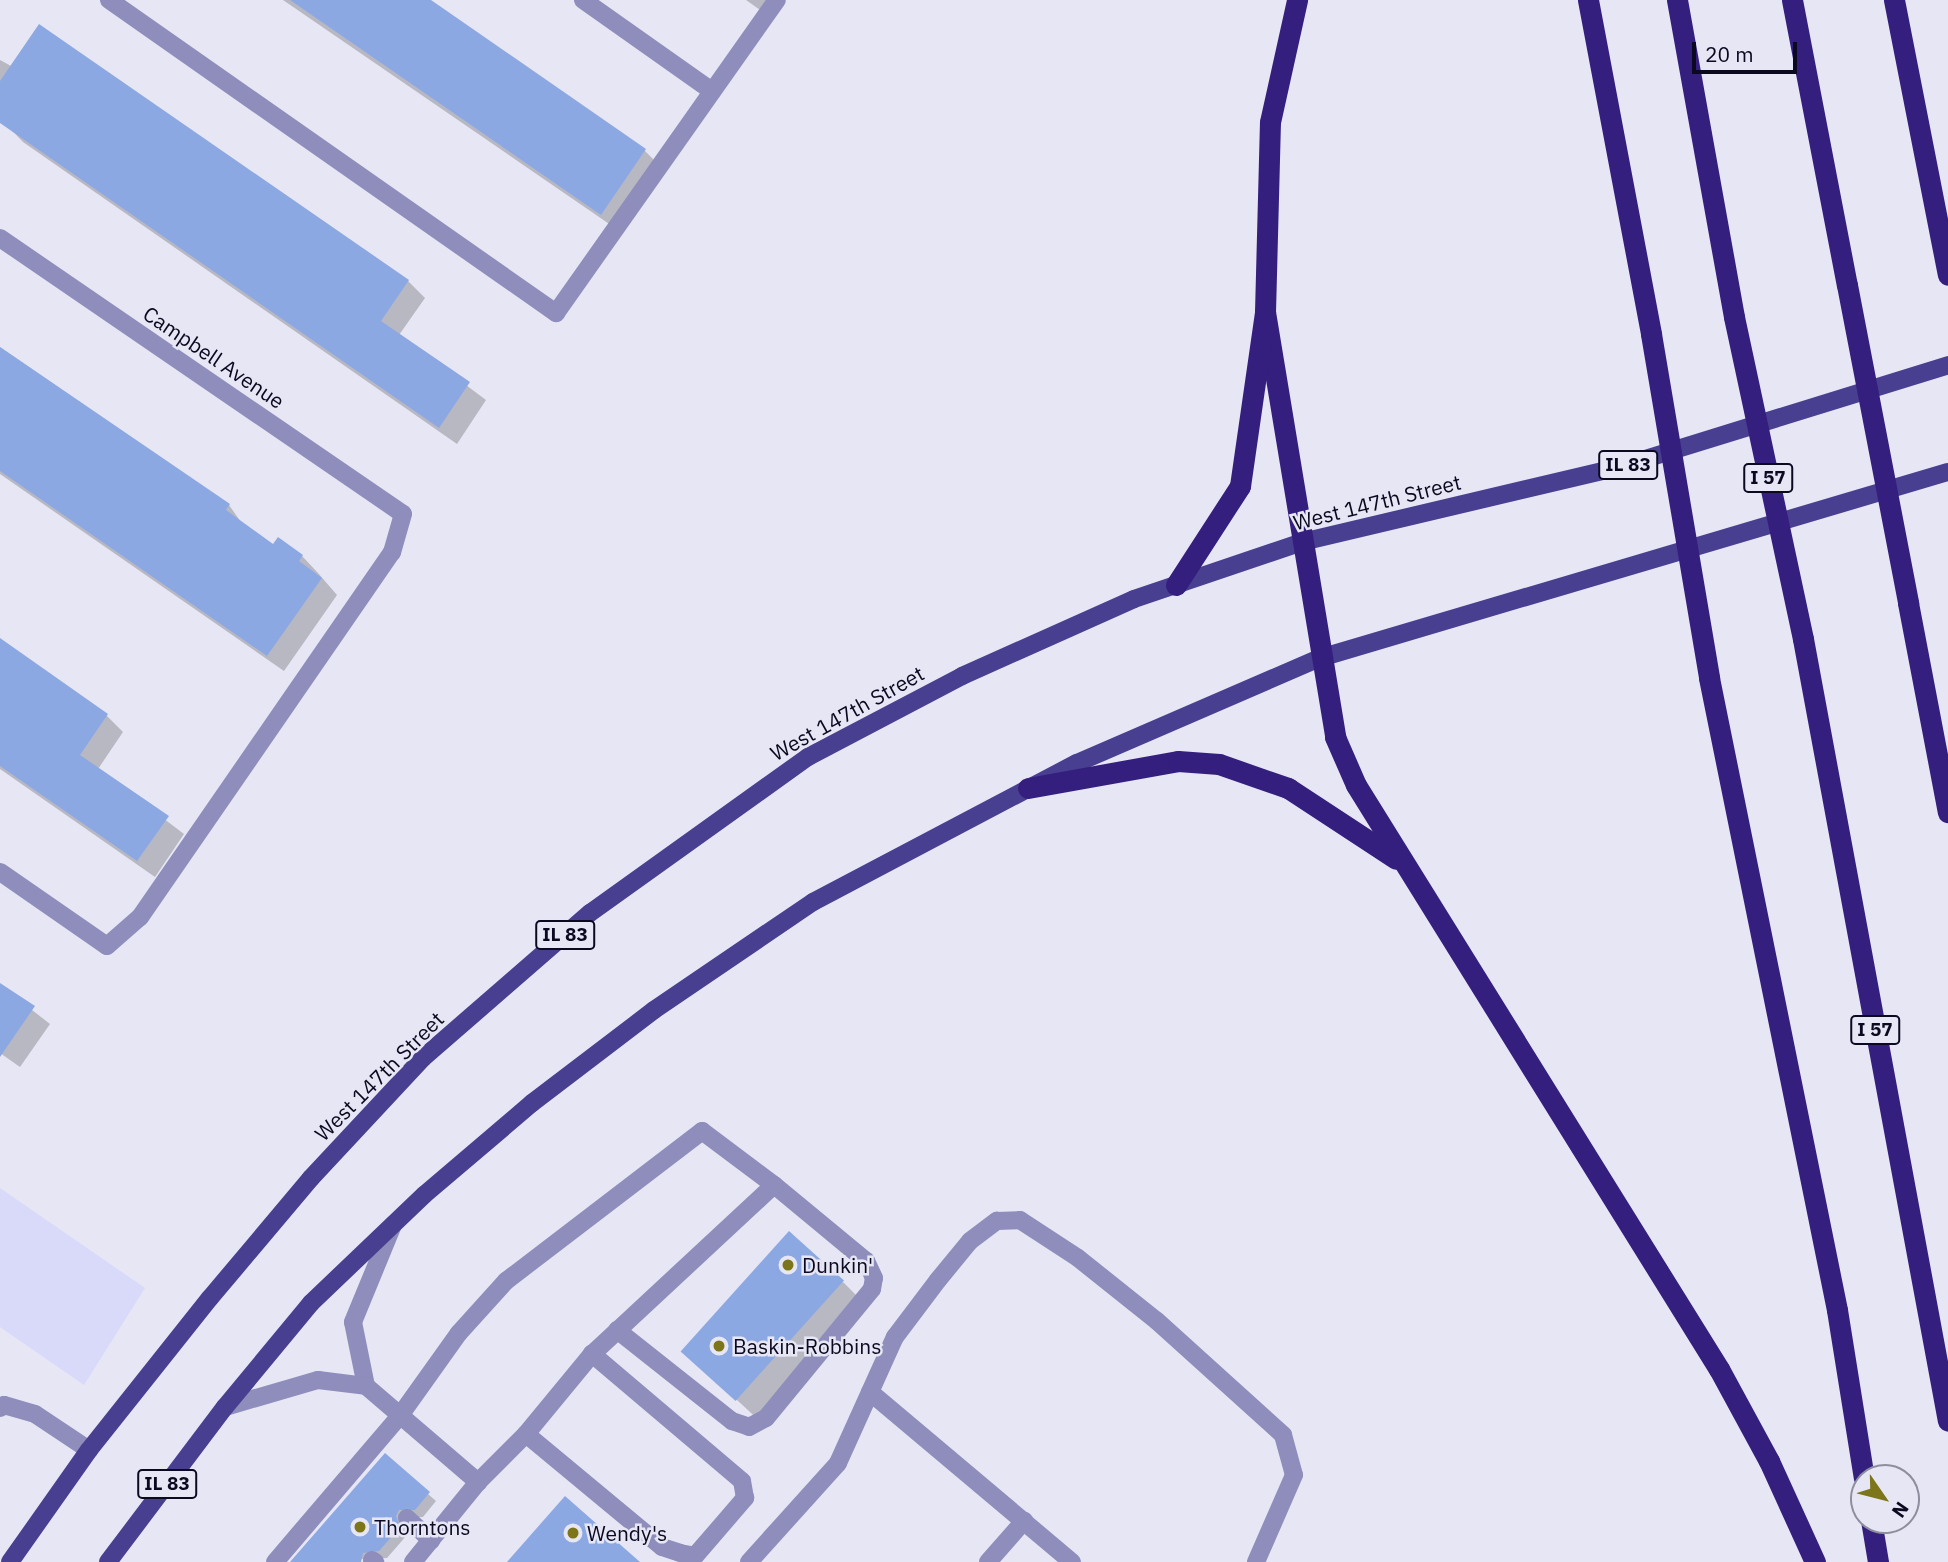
<!DOCTYPE html>
<html>
<head>
<meta charset="utf-8">
<style>
	body { margin:0 }
	#map { position:relative; width:1948px; height:1562px; overflow:hidden; background:#e6e6f4; font-family:"IBM Plex Sans",sans-serif }
	div>[style] { position:absolute }
	.built>* { inset:0; background:#d9daf9 }
	.shadow>* { inset:0; background:#0003 }
	.building>* { inset:0; background:#8ca8e3; transform-origin:0 0 }
	.service>* { height:18px; margin:-9px; padding:0 9px; transform-origin:9px; border-radius:9px; background:#8e8dbc }
	.minor>* { height:18px; margin:-9px; padding:0 9px; transform-origin:9px; border-radius:9px; background:#8e8dbc }
	.primary>* { height:18px; margin:-9px; padding:0 9px; transform-origin:9px; border-radius:9px; background:#493f91 }
	.motorway>* { height:21px; margin:-10.5px; padding:0 10.5px; transform-origin:10.5px; border-radius:10.5px; background:#341f7f }
	.motorway-bridge>* { height:21px; margin:-10.5px; padding:0 10.5px; transform-origin:10.5px; border-radius:10.5px; background:#341f7f }
	.dots>* { width:19px; height:19px; translate:-50% -50%; box-sizing:border-box; border:4px solid #e6e6f4; border-radius:50% }
	span { translate:-50% -50%; white-space:nowrap; text-align:center; line-height:1.15; -webkit-text-stroke:5px #e6e6f4; paint-order:stroke }
	.shield-label span { padding:2px 5px; background:#e6e6f4; border:2px solid; border-radius:5px; -webkit-text-stroke-width:0 }
	.shield-label { font-size:19px; color:#0b0920; font-weight:700 }
	.street-label { font-size:21px; color:#0b0920 }
	.poi-label { font-size:21px; color:#0b0920 }
	.left { translate:0 -50%; text-align:left }
	.north { position:absolute; left:1850px; top:1464px; width:70px; height:70px; box-sizing:border-box; background:#e6e6f4; border:2px solid #8e8e9f; border-radius:50%; rotate:125deg; font-size:19px; font-weight:700; line-height:28px; text-align:center; color:#0b0920 }
	.north::after { content:''; display:block; margin:auto; width:24px; height:32px; background:#7c7519; clip-path:polygon(50% 0,100% 100%,50% 72%,0 100%) }
	.scale { position:absolute; left:1692px; top:42px; width:105px; height:32px; box-sizing:border-box; border:4px solid #0b0920; border-top:0; padding-left:9px; font-size:21px; line-height:24px; white-space:nowrap; color:#0b0920; -webkit-text-stroke:5px #e6e6f4; paint-order:stroke }
</style>
</head>
<body>
<div id="map">
	<div class="built">
		<i style="clip-path:polygon(0 1188px,145px 1288px,84px 1385px,0 1327px)"></i>
	</div>
	<div class="shadow">
		<i style="clip-path:polygon(283px 0,426px 0,645px 151px,661px 167px,618px 230px)"></i>
		<i style="clip-path:polygon(746px 0,778px 0,767px 15px)"></i>
		<i style="clip-path:polygon(0 60px,408px 281px,425px 298px,399px 335px,486px 400px,457px 444px,23px 142px,0 118px)"></i>
		<i style="clip-path:polygon(0 347px,229px 505px,243px 525px,274px 546px,302px 556px,318px 573px,337px 595px,284px 671px,0 474px)"></i>
		<i style="clip-path:polygon(0 642px,107px 716px,123px 732px,98px 769px,184px 834px,155px 877px,0 769px)"></i>
		<i style="clip-path:polygon(0 985px,50px 1024px,20px 1067px,0 1053px)"></i>
		<i style="clip-path:polygon(843px 1282px,867px 1306px,763px 1424px,685px 1352px)"></i>
		<i style="clip-path:polygon(428px 1494px,436px 1501px,423px 1517px,405px 1518px,407px 1535px,387px 1558px,292px 1562px)"></i>
	</div>
	<div class="building">
		<i style="clip-path:polygon(290px 0,431px 0,646px 149px,601px 215px)"></i>
		<i style="clip-path:polygon(39px 24px,409px 280px,381px 321px,470px 382px,439px 428px,0 123px,0 81px)"></i>
		<i style="clip-path:polygon(0 347px,230px 504px,226px 510px,273px 544px,278px 537px,303px 555px,299px 561px,322px 578px,267px 656px,0 471px)"></i>
		<i style="clip-path:polygon(0 638px,108px 714px,80px 755px,169px 816px,137px 861px,0 766px)"></i>
		<i style="clip-path:polygon(0 983px,35px 1006px,0 1057px)"></i>
		<i style="left:789px;top:1231px;width:74px;height:162px;rotate:42deg"></i>
		<i style="clip-path:polygon(385px 1453px,430px 1492px,415px 1510px,399px 1510px,396px 1516px,400px 1527px,379px 1551px,363px 1553px,361px 1562px,290px 1562px)"></i>
		<i style="clip-path:polygon(565px 1496px,640px 1562px,507px 1562px)"></i>
	</div>
	<div class="service">
		<i style="left:109px;top:0;width:546px;rotate:35deg"></i>
		<i style="left:556px;top:313px;width:383px;rotate:-54.8deg"></i>
		<i style="left:617px;top:1330px;width:147px;rotate:38.4deg"></i>
		<i style="left:732px;top:1421px;width:18px;rotate:19deg"></i>
		<i style="left:749px;top:1427px;width:19px;rotate:-28deg"></i>
		<i style="left:766px;top:1418px;width:167px;rotate:-50.6deg"></i>
		<i style="left:872px;top:1289px;width:11px;rotate:-80deg"></i>
		<i style="left:874px;top:1278px;width:19px;rotate:-115deg"></i>
		<i style="left:866px;top:1261px;width:119px;rotate:-140.4deg"></i>
		<i style="left:366px;top:1386px;width:65px;rotate:-101.5deg"></i>
		<i style="left:353px;top:1322px;width:105px;rotate:-67.6deg"></i>
		<i style="left:870px;top:1392px;width:264px;rotate:40.1deg"></i>
		<i style="left:225px;top:1407px;width:97px;rotate:-16.2deg"></i>
		<i style="left:318px;top:1380px;width:48px;rotate:7.1deg"></i>
		<i style="left:366px;top:1386px;width:148px;rotate:40.6deg"></i>
		<i style="left:478px;top:1482px;width:103px;rotate:129.1deg"></i>
		<i style="left:0;top:1408px;width:5px;rotate:-37deg"></i>
		<i style="left:4px;top:1405px;width:32px;rotate:16deg"></i>
		<i style="left:35px;top:1414px;width:65px;rotate:33.7deg"></i>
		<i style="left:526px;top:1434px;width:177px;rotate:39.7deg"></i>
		<i style="left:662px;top:1547px;width:19px;rotate:18deg"></i>
		<i style="left:680px;top:1553px;width:15px;rotate:11deg"></i>
		<i style="left:695px;top:1556px;width:77px;rotate:-49.2deg"></i>
		<i style="left:745px;top:1498px;width:17px;rotate:-100deg"></i>
		<i style="left:742px;top:1481px;width:197px;rotate:-139.7deg"></i>
		<i style="left:407px;top:1518px;width:33px;rotate:43deg"></i>
		<i style="left:372px;top:1560px;width:4px;rotate:34deg"></i>
		<i style="left:275px;top:1562px;width:191px;rotate:-49.5deg"></i>
		<i style="left:399px;top:1417px;width:103px;rotate:-54.5deg"></i>
		<i style="left:459px;top:1333px;width:70px;rotate:-47.9deg"></i>
		<i style="left:506px;top:1281px;width:247px;rotate:-37.4deg"></i>
		<i style="left:702px;top:1131px;width:90px;rotate:36.9deg"></i>
		<i style="left:774px;top:1185px;width:248px;rotate:137.1deg"></i>
		<i style="left:592px;top:1354px;width:104px;rotate:129.5deg"></i>
		<i style="left:526px;top:1434px;width:68px;rotate:135deg"></i>
		<i style="left:749px;top:1562px;width:133px;rotate:-48deg"></i>
		<i style="left:838px;top:1463px;width:138px;rotate:-65.7deg"></i>
		<i style="left:895px;top:1337px;width:71px;rotate:-53deg"></i>
		<i style="left:938px;top:1280px;width:50px;rotate:-50.6deg"></i>
		<i style="left:970px;top:1241px;width:34px;rotate:-37deg"></i>
		<i style="left:997px;top:1221px;width:23px;rotate:-2deg"></i>
		<i style="left:1020px;top:1220px;width:69px;rotate:33.2deg"></i>
		<i style="left:1078px;top:1258px;width:101px;rotate:38.6deg"></i>
		<i style="left:1157px;top:1321px;width:170px;rotate:42.1deg"></i>
		<i style="left:1283px;top:1435px;width:41px;rotate:74.6deg"></i>
		<i style="left:1294px;top:1475px;width:95px;rotate:113.6deg"></i>
		<i style="left:988px;top:1562px;width:55px;rotate:-48.7deg"></i>
	</div>
	<div class="minor">
		<i style="left:583px;top:0;width:158px;rotate:35.2deg"></i>
		<i style="left:0;top:238px;width:488px;rotate:34.4deg"></i>
		<i style="left:403px;top:514px;width:40px;rotate:106deg"></i>
		<i style="left:392px;top:552px;width:444px;rotate:124.6deg"></i>
		<i style="left:140px;top:917px;width:44px;rotate:138.7deg"></i>
		<i style="left:107px;top:946px;width:130px;rotate:-145.3deg"></i>
	</div>
	<div class="primary">
		<i style="left:10px;top:1562px;width:137px;rotate:-54.8deg"></i>
		<i style="left:89px;top:1450px;width:194px;rotate:-51.5deg"></i>
		<i style="left:210px;top:1298px;width:157px;rotate:-49.9deg"></i>
		<i style="left:311px;top:1178px;width:164px;rotate:-47deg"></i>
		<i style="left:423px;top:1058px;width:221px;rotate:-41deg"></i>
		<i style="left:590px;top:913px;width:268px;rotate:-35.6deg"></i>
		<i style="left:808px;top:757px;width:174px;rotate:-27.7deg"></i>
		<i style="left:962px;top:676px;width:188px;rotate:-24.1deg"></i>
		<i style="left:1134px;top:599px;width:177px;rotate:-18.7deg"></i>
		<i style="left:1302px;top:542px;width:323px;rotate:-13.3deg"></i>
		<i style="left:1616px;top:468px;width:348px;rotate:-17.2deg"></i>
		<i style="left:108px;top:1562px;width:194px;rotate:-53deg"></i>
		<i style="left:225px;top:1407px;width:135px;rotate:-50.4deg"></i>
		<i style="left:311px;top:1303px;width:156px;rotate:-43.7deg"></i>
		<i style="left:424px;top:1195px;width:142px;rotate:-40.4deg"></i>
		<i style="left:532px;top:1103px;width:153px;rotate:-37.3deg"></i>
		<i style="left:654px;top:1010px;width:192px;rotate:-34.2deg"></i>
		<i style="left:813px;top:902px;width:298px;rotate:-27.8deg"></i>
		<i style="left:1077px;top:763px;width:265px;rotate:-23.4deg"></i>
		<i style="left:1320px;top:658px;width:655px;rotate:-16.5deg"></i>
	</div>
	<div class="motorway">
		<i style="left:1588px;top:0;width:340px;rotate:79.3deg"></i>
		<i style="left:1677px;top:0;width:322px;rotate:79.8deg"></i>
		<i style="left:1792px;top:0;width:290px;rotate:79.1deg"></i>
		<i style="left:1894px;top:0;width:280px;rotate:78.9deg"></i>
		<i style="left:1265px;top:312px;width:431px;rotate:80.6deg"></i>
		<i style="left:1335px;top:737px;width:52px;rotate:66.4deg"></i>
		<i style="left:1356px;top:785px;width:688px;rotate:58.14deg"></i>
		<i style="left:1719px;top:1369px;width:105px;rotate:61.5deg"></i>
		<i style="left:1769px;top:1461px;width:111px;rotate:65.5deg"></i>
		<i style="left:1176px;top:585px;width:118px;rotate:-57.1deg"></i>
		<i style="left:1240px;top:486px;width:176px;rotate:-81.8deg"></i>
		<i style="left:1265px;top:312px;width:190px;rotate:-88.5deg"></i>
		<i style="left:1270px;top:122px;width:125px;rotate:-77.5deg"></i>
		<i style="left:1908px;top:603px;width:213px;rotate:79.2deg"></i>
		<i style="left:1803px;top:639px;width:795px;rotate:79.5deg"></i>
		<i style="left:1709px;top:678px;width:645px;rotate:78.55deg"></i>
		<i style="left:1837px;top:1310px;width:170px;rotate:80.9deg"></i>
		<i style="left:1028px;top:788px;width:152px;rotate:-10.2deg"></i>
		<i style="left:1178px;top:761px;width:41px;rotate:4.2deg"></i>
		<i style="left:1219px;top:764px;width:73px;rotate:19.2deg"></i>
		<i style="left:1288px;top:788px;width:129px;rotate:33.3deg"></i>
		<i style="left:1871px;top:1520px;width:43px;rotate:80.5deg"></i>
	</div>
	<div class="motorway-bridge">
		<i style="left:1847px;top:285px;width:324px;rotate:79.1deg"></i>
		<i style="left:1734px;top:317px;width:329px;rotate:77.9deg"></i>
		<i style="left:1651px;top:334px;width:349px;rotate:80.4deg"></i>
	</div>
	<div class="dots">
		<i style="left:788px;top:1265px;background:#7c7519"></i>
		<i style="left:719px;top:1346px;background:#7c7519"></i>
		<i style="left:360px;top:1527px;background:#7c7519"></i>
		<i style="left:573px;top:1533px;background:#7c7519"></i>
	</div>
	<div class="shield-label">
		<span style="left:1628px;top:465px">IL 83</span>
		<span style="left:1768px;top:478px">I 57</span>
		<span style="left:565px;top:935px">IL 83</span>
		<span style="left:1875px;top:1030px">I 57</span>
		<span style="left:167px;top:1484px">IL 83</span>
	</div>
	<div class="street-label">
		<span style="left:214px;top:357px;rotate:34deg">Campbell Avenue</span>
		<span style="left:1377px;top:502px;rotate:-14deg">West 147th Street</span>
		<span style="left:847px;top:713px;rotate:-29deg">West 147th Street</span>
		<span style="left:379px;top:1076px;rotate:-45deg">West 147th Street</span>
	</div>
	<div class="poi-label">
		<span class="left" style="left:802px;top:1265px">Dunkin'</span>
		<span class="left" style="left:733px;top:1346px">Baskin-Robbins</span>
		<span class="left" style="left:374px;top:1527px">Thorntons</span>
		<span class="left" style="left:587px;top:1533px">Wendy's</span>
	</div>
	<div class="north">N</div>
	<div class="scale">20 m</div>
</div>
</body>
</html>
